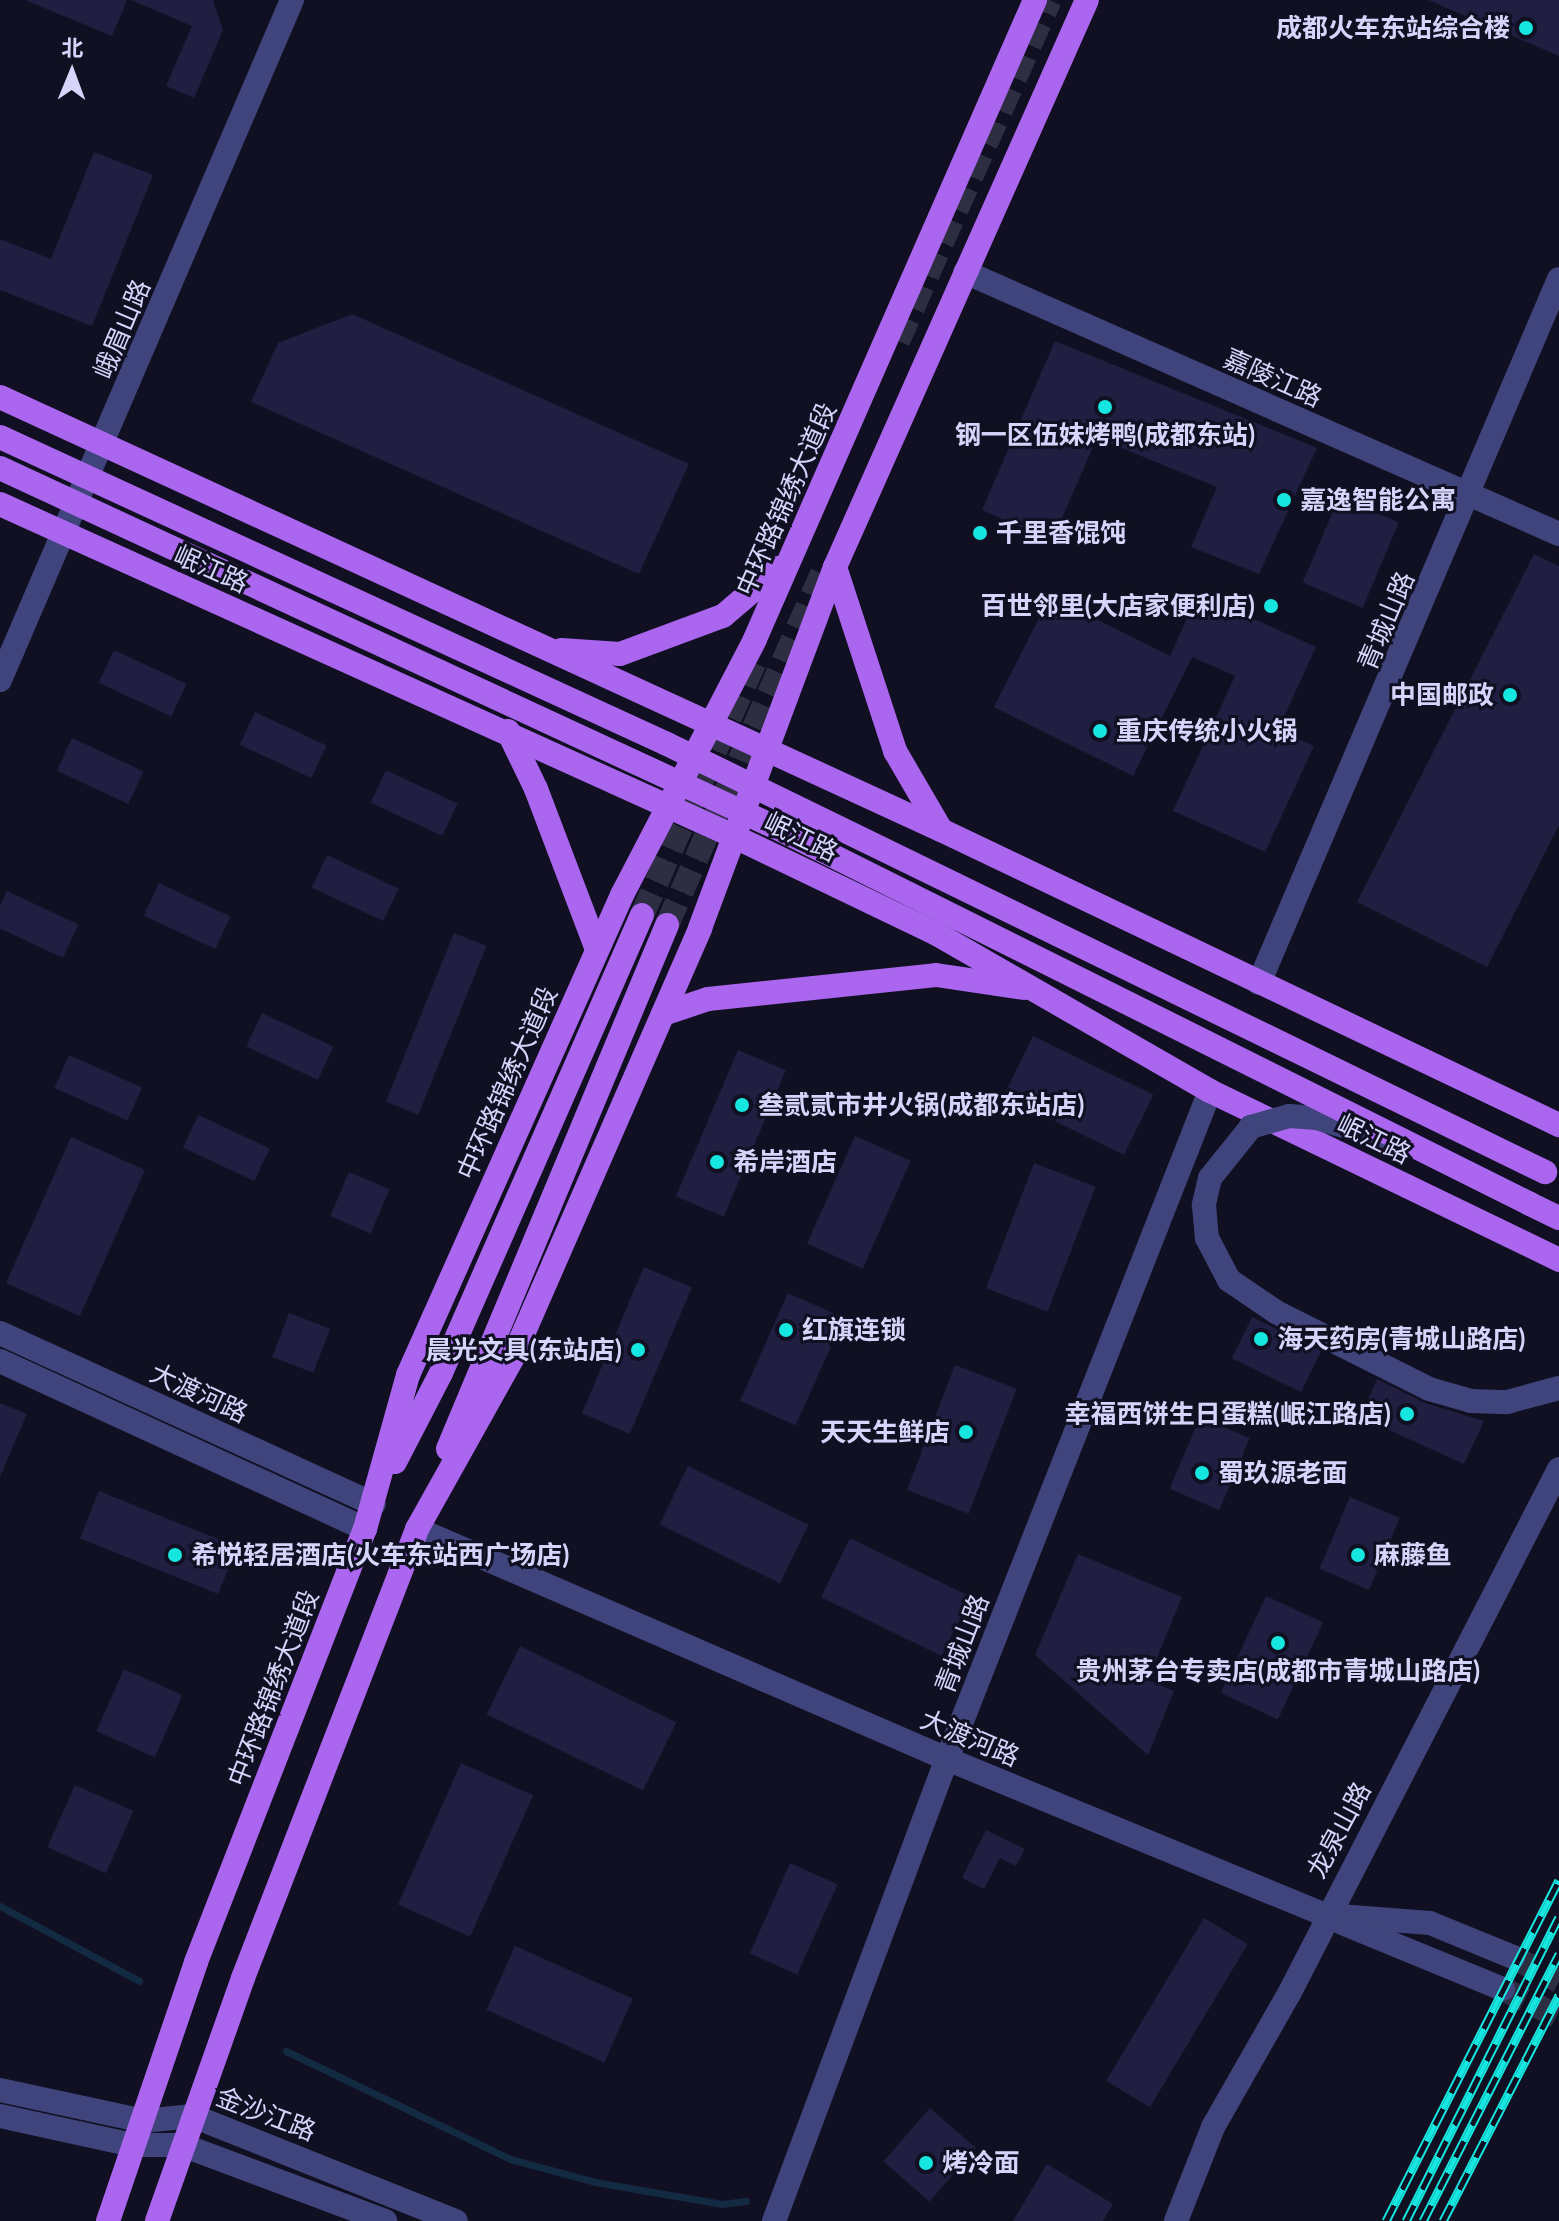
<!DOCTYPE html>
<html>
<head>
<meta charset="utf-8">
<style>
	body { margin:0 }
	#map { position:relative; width:1559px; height:2221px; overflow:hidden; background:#111022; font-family:Lato,"Noto Sans SC",sans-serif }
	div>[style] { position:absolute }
	.stream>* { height:7px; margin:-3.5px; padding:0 3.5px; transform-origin:3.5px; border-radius:3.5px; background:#122b43 }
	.building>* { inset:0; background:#201e41; transform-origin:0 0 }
	.minor-tunnel>* { height:24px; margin-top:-12px; transform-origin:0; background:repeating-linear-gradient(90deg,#2e2e43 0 24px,transparent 0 36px) }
	.major-tunnel>* { height:24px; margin-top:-12px; transform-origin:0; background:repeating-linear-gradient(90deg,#2e2e43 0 24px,transparent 0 36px) }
	.minor>* { height:24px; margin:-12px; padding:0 12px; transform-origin:12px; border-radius:12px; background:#3f457c }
	.major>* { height:24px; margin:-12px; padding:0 12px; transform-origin:12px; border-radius:12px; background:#ab66f0 }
	.rail>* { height:9px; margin-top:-4.5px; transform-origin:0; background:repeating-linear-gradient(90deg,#111022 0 18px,#16e6e0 0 36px); box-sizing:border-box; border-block:2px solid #16e6e0 }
	.minor-bridge>* { height:24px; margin:-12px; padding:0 12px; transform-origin:12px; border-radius:12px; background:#3f457c }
	.major-bridge>* { height:24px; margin:-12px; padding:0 12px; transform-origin:12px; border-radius:12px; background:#ab66f0 }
	.dots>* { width:22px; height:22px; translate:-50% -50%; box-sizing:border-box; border:4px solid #111022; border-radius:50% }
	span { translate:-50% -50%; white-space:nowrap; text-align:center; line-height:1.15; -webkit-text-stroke:6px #111022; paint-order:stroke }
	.poi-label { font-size:26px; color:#d5d5fb; font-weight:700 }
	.right { translate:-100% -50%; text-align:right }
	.left { translate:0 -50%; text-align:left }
	.street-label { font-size:26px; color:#d5d5fb }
	.north { position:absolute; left:32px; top:32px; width:80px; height:80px; -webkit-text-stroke:6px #111022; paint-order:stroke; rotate:1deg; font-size:22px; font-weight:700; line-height:32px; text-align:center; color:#d5d5fb }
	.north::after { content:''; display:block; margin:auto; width:28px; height:36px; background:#d5d5fb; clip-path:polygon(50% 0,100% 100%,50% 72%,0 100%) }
</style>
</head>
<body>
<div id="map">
	<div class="stream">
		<i style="left:0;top:1906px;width:158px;rotate:28.3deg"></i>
		<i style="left:286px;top:2051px;width:249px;rotate:25.7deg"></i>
		<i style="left:510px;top:2159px;width:88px;rotate:15.1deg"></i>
		<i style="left:595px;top:2182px;width:129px;rotate:9.8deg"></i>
		<i style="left:722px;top:2204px;width:24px;rotate:-7deg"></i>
	</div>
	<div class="building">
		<i style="clip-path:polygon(25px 0,127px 0,112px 36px)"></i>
		<i style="clip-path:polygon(131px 0,213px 0,223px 30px,194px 98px,166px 86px,192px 26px)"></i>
		<i style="clip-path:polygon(1428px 0,1559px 0,1559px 56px)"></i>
		<i style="clip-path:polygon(94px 152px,153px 175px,92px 326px,0 290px,0 239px,51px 259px)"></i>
		<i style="clip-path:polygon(352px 314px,689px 464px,639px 574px,251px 402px,278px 343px)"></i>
		<i style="clip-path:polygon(1055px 341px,1317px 448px,1259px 574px,1191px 547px,1217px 487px,1097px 438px,1052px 541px,982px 510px)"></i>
		<i style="left:1339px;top:497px;width:65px;height:93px;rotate:23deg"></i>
		<i style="clip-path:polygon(1534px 554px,1559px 566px,1559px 825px,1487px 967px,1357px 902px)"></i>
		<i style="clip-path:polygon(1198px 594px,1316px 647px,1278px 730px,1314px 746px,1265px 852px,1173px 811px,1235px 676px,1192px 657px,1133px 776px,994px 707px,1050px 596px,1170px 656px)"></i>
		<i style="left:114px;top:650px;width:80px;height:36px;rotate:25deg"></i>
		<i style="left:255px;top:712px;width:79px;height:36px;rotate:25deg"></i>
		<i style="left:72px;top:738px;width:79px;height:36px;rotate:25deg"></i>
		<i style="left:386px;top:770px;width:79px;height:36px;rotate:25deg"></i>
		<i style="left:327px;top:855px;width:79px;height:36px;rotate:25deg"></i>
		<i style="left:159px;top:883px;width:79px;height:36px;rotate:25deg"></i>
		<i style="left:7px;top:891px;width:79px;height:37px;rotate:25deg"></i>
		<i style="left:454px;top:933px;width:35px;height:182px;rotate:22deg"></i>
		<i style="left:262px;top:1013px;width:79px;height:37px;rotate:25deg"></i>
		<i style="left:1033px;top:1036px;width:134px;height:67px;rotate:26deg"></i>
		<i style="left:738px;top:1050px;width:52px;height:159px;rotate:23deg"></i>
		<i style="left:69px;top:1055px;width:80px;height:36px;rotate:24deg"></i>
		<i style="left:198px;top:1115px;width:79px;height:36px;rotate:25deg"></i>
		<i style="left:855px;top:1136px;width:61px;height:118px;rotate:24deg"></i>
		<i style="left:71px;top:1137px;width:81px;height:160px;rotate:24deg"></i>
		<i style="left:1034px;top:1163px;width:66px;height:134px;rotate:21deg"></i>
		<i style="left:349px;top:1172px;width:44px;height:48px;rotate:23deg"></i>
		<i style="left:644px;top:1267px;width:52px;height:159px;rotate:23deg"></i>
		<i style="left:788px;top:1293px;width:61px;height:118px;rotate:24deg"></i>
		<i style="left:289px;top:1313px;width:44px;height:47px;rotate:21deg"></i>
		<i style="left:1252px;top:1317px;width:77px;height:46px;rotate:26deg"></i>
		<i style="left:955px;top:1365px;width:66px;height:134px;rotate:21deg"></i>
		<i style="clip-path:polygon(1377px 1379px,1425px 1403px,1484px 1421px,1464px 1464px,1360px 1417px)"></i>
		<i style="clip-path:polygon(0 1403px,27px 1414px,0 1477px)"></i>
		<i style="left:1200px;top:1417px;width:54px;height:78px;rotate:23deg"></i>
		<i style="left:688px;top:1466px;width:134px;height:65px;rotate:26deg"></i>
		<i style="left:99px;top:1491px;width:149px;height:51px;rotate:22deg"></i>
		<i style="left:1350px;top:1497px;width:54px;height:78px;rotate:23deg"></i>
		<i style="left:850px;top:1538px;width:134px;height:66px;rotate:26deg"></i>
		<i style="clip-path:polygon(1078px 1554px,1182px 1597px,1148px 1680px,1174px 1691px,1148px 1755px,1035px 1655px)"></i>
		<i style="left:1266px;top:1596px;width:63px;height:107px;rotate:25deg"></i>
		<i style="left:520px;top:1646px;width:174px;height:76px;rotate:26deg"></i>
		<i style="left:124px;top:1669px;width:64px;height:68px;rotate:24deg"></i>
		<i style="left:461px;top:1763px;width:79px;height:155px;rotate:24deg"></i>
		<i style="left:75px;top:1785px;width:64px;height:68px;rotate:24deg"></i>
		<i style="clip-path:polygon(986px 1830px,1025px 1849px,1016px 1866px,1000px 1858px,984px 1889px,962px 1878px)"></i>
		<i style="left:790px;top:1863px;width:52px;height:99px;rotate:24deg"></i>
		<i style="left:1204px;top:1918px;width:51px;height:190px;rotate:31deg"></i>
		<i style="left:515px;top:1946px;width:129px;height:70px;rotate:24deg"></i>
		<i style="left:930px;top:2108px;width:61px;height:71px;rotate:41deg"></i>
		<i style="clip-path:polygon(1047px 2164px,1113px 2204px,1103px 2221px,1013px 2221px)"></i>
	</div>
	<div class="minor-tunnel">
		<i style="left:1513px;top:1957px;width:52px;rotate:27.6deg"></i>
		<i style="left:1503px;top:1989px;width:63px;rotate:26.6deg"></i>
	</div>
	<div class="major-tunnel">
		<i style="left:898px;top:341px;width:373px;rotate:-66deg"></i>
		<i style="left:642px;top:915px;width:276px;rotate:-66deg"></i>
		<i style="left:667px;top:925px;width:389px;rotate:-66.2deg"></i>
	</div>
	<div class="minor">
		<i style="left:965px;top:272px;width:649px;rotate:23.8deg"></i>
		<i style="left:0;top:680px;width:740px;rotate:-66.76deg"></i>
		<i style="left:1259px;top:983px;width:765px;rotate:-66.92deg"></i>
		<i style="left:0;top:1333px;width:411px;rotate:24.6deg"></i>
		<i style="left:0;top:1361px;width:402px;rotate:24.7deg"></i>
		<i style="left:417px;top:1529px;width:578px;rotate:23.46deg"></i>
		<i style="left:947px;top:1759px;width:410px;rotate:22.4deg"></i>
		<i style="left:1326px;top:1915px;width:104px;rotate:4.4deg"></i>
		<i style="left:1430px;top:1923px;width:90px;rotate:22.3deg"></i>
		<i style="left:1342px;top:1923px;width:174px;rotate:22.3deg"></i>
		<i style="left:0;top:2090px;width:146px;rotate:12.2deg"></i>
		<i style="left:143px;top:2121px;width:50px;rotate:-5.7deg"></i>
		<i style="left:193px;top:2116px;width:283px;rotate:21.8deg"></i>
		<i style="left:0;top:2116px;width:136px;rotate:12.3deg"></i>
		<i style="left:133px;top:2145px;width:49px"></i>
		<i style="left:182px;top:2145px;width:217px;rotate:20.5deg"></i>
		<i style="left:774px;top:2221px;width:493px;rotate:-69.5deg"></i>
		<i style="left:947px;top:1759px;width:718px;rotate:-68.51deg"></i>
		<i style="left:1176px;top:2221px;width:101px;rotate:-68.5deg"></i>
		<i style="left:1213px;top:2127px;width:155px;rotate:-60.3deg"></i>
		<i style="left:1290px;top:1992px;width:588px;rotate:-62.78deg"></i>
	</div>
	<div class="major">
		<i style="left:0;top:397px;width:1036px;rotate:24.71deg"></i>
		<i style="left:941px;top:830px;width:685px;rotate:25.52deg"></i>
		<i style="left:0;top:504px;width:802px;rotate:24.36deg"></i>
		<i style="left:731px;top:835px;width:229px;rotate:25.7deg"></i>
		<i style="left:937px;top:934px;width:315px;rotate:29.9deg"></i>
		<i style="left:1210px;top:1091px;width:388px;rotate:25.8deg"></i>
		<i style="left:835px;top:567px;width:194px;rotate:71.9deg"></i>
		<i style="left:895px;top:751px;width:91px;rotate:59.8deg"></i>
		<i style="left:561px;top:650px;width:59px;rotate:3.9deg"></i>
		<i style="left:620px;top:654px;width:110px;rotate:-20.3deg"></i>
		<i style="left:723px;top:616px;width:74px;rotate:-40.6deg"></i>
		<i style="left:508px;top:731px;width:64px;rotate:64.2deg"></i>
		<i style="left:536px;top:789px;width:172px;rotate:69.2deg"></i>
		<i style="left:663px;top:1014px;width:47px;rotate:-18.4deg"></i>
		<i style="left:708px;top:999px;width:229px;rotate:-6deg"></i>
		<i style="left:936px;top:975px;width:89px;rotate:8.4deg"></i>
		<i style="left:1530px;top:1204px;width:32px;rotate:26deg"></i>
		<i style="left:448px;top:1449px;width:568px;rotate:-67.32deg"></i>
		<i style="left:395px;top:1462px;width:100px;rotate:-62.7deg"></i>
		<i style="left:441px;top:1373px;width:500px;rotate:-66.31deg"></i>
		<i style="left:108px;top:2221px;width:274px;rotate:-71.2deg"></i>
		<i style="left:196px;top:1962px;width:465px;rotate:-68.7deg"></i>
		<i style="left:365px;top:1529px;width:160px;rotate:-74.4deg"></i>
		<i style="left:408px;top:1375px;width:526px;rotate:-65.97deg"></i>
		<i style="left:622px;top:895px;width:288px;rotate:-62.5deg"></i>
		<i style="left:755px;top:639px;width:698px;rotate:-66.34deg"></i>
		<i style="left:157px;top:2221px;width:258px;rotate:-70.5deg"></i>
		<i style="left:243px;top:1978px;width:482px;rotate:-68.8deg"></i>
		<i style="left:417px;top:1529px;width:197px;rotate:-60.8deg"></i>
		<i style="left:513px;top:1357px;width:468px;rotate:-66.4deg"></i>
		<i style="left:700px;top:928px;width:385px;rotate:-69.5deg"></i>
		<i style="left:835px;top:567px;width:620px;rotate:-66.04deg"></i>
	</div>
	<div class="rail">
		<i style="left:1386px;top:2221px;width:382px;rotate:-63.1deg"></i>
		<i style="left:1406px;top:2221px;width:340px;rotate:-63.3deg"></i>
		<i style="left:1423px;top:2221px;width:300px;rotate:-63deg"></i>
		<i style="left:1443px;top:2221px;width:254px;rotate:-62.8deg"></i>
	</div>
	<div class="minor-bridge">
		<i style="left:1380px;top:1137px;width:66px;rotate:-163.2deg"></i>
		<i style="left:1317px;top:1118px;width:28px;rotate:-176deg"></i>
		<i style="left:1289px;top:1116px;width:40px;rotate:164deg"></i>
		<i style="left:1251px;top:1127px;width:65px;rotate:128.8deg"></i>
		<i style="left:1210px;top:1178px;width:28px;rotate:103deg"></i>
		<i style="left:1204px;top:1205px;width:33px;rotate:85deg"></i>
		<i style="left:1207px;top:1238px;width:47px;rotate:62.4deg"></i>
		<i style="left:1229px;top:1280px;width:57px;rotate:34.2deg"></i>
		<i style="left:1276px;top:1312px;width:171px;rotate:26.7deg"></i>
		<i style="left:1429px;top:1389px;width:44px;rotate:15.9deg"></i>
		<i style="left:1471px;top:1401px;width:36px;rotate:2deg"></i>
		<i style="left:1507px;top:1402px;width:54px;rotate:-15.1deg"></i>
	</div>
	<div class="major-bridge">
		<i style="left:0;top:437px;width:734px;rotate:24.72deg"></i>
		<i style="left:667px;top:744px;width:977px;rotate:25.99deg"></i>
		<i style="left:0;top:468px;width:856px;rotate:24.86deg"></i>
		<i style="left:777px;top:828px;width:842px;rotate:26.53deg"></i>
	</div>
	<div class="dots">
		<i style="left:1526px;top:28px;background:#16e6e0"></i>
		<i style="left:1105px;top:407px;background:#16e6e0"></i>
		<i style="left:1284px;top:500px;background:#16e6e0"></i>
		<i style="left:980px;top:533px;background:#16e6e0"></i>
		<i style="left:1271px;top:606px;background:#16e6e0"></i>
		<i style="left:1510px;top:695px;background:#16e6e0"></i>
		<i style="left:1100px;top:731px;background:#16e6e0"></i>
		<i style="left:742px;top:1105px;background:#16e6e0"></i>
		<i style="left:717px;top:1162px;background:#16e6e0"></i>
		<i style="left:786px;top:1330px;background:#16e6e0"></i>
		<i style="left:1261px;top:1339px;background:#16e6e0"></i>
		<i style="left:638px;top:1350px;background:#16e6e0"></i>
		<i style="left:1407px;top:1414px;background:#16e6e0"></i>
		<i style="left:966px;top:1432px;background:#16e6e0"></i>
		<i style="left:1202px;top:1473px;background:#16e6e0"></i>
		<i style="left:175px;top:1555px;background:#16e6e0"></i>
		<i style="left:1358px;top:1555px;background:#16e6e0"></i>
		<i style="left:1278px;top:1643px;background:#16e6e0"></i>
		<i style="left:926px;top:2163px;background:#16e6e0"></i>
	</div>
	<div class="poi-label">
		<span class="right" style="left:1510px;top:28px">成都火车东站综合楼</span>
		<span style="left:1105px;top:435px">钢一区伍妹烤鸭(成都东站)</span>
		<span class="left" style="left:1300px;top:500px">嘉逸智能公寓</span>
		<span class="left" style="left:996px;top:533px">千里香馄饨</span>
		<span class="right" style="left:1255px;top:606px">百世邻里(大店家便利店)</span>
		<span class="right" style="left:1494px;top:695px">中国邮政</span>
		<span class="left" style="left:1116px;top:731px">重庆传统小火锅</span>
		<span class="left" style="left:758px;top:1105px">叁贰贰市井火锅(成都东站店)</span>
		<span class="left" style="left:733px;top:1162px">希岸酒店</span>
		<span class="left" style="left:802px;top:1330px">红旗连锁</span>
		<span class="left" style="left:1277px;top:1339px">海天药房(青城山路店)</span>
		<span class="right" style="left:622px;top:1350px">晨光文具(东站店)</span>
		<span class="right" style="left:1391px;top:1414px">幸福西饼生日蛋糕(岷江路店)</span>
		<span class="right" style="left:950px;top:1432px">天天生鲜店</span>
		<span class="left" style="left:1218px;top:1473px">蜀玖源老面</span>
		<span class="left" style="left:191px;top:1555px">希悦轻居酒店(火车东站西广场店)</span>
		<span class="left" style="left:1374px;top:1555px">麻藤鱼</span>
		<span style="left:1278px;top:1671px">贵州茅台专卖店(成都市青城山路店)</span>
		<span class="left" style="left:942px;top:2163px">烤冷面</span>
	</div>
	<div class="street-label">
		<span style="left:122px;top:329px;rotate:-67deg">峨眉山路</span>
		<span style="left:1273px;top:378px;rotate:24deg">嘉陵江路</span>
		<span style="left:786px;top:499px;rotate:-66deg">中环路锦绣大道段</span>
		<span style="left:211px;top:569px;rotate:24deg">岷江路</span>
		<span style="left:1386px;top:621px;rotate:-67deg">青城山路</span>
		<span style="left:801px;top:837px;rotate:26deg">岷江路</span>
		<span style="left:507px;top:1083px;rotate:-66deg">中环路锦绣大道段</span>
		<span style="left:1374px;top:1139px;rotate:26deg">岷江路</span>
		<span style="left:199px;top:1393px;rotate:25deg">大渡河路</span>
		<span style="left:962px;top:1644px;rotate:-69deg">青城山路</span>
		<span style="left:273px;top:1688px;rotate:-69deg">中环路锦绣大道段</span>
		<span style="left:970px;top:1738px;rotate:23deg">大渡河路</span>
		<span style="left:1339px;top:1830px;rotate:-62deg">龙泉山路</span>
		<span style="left:266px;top:2114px;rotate:21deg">金沙江路</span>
	</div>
	<div class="north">北</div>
</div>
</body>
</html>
